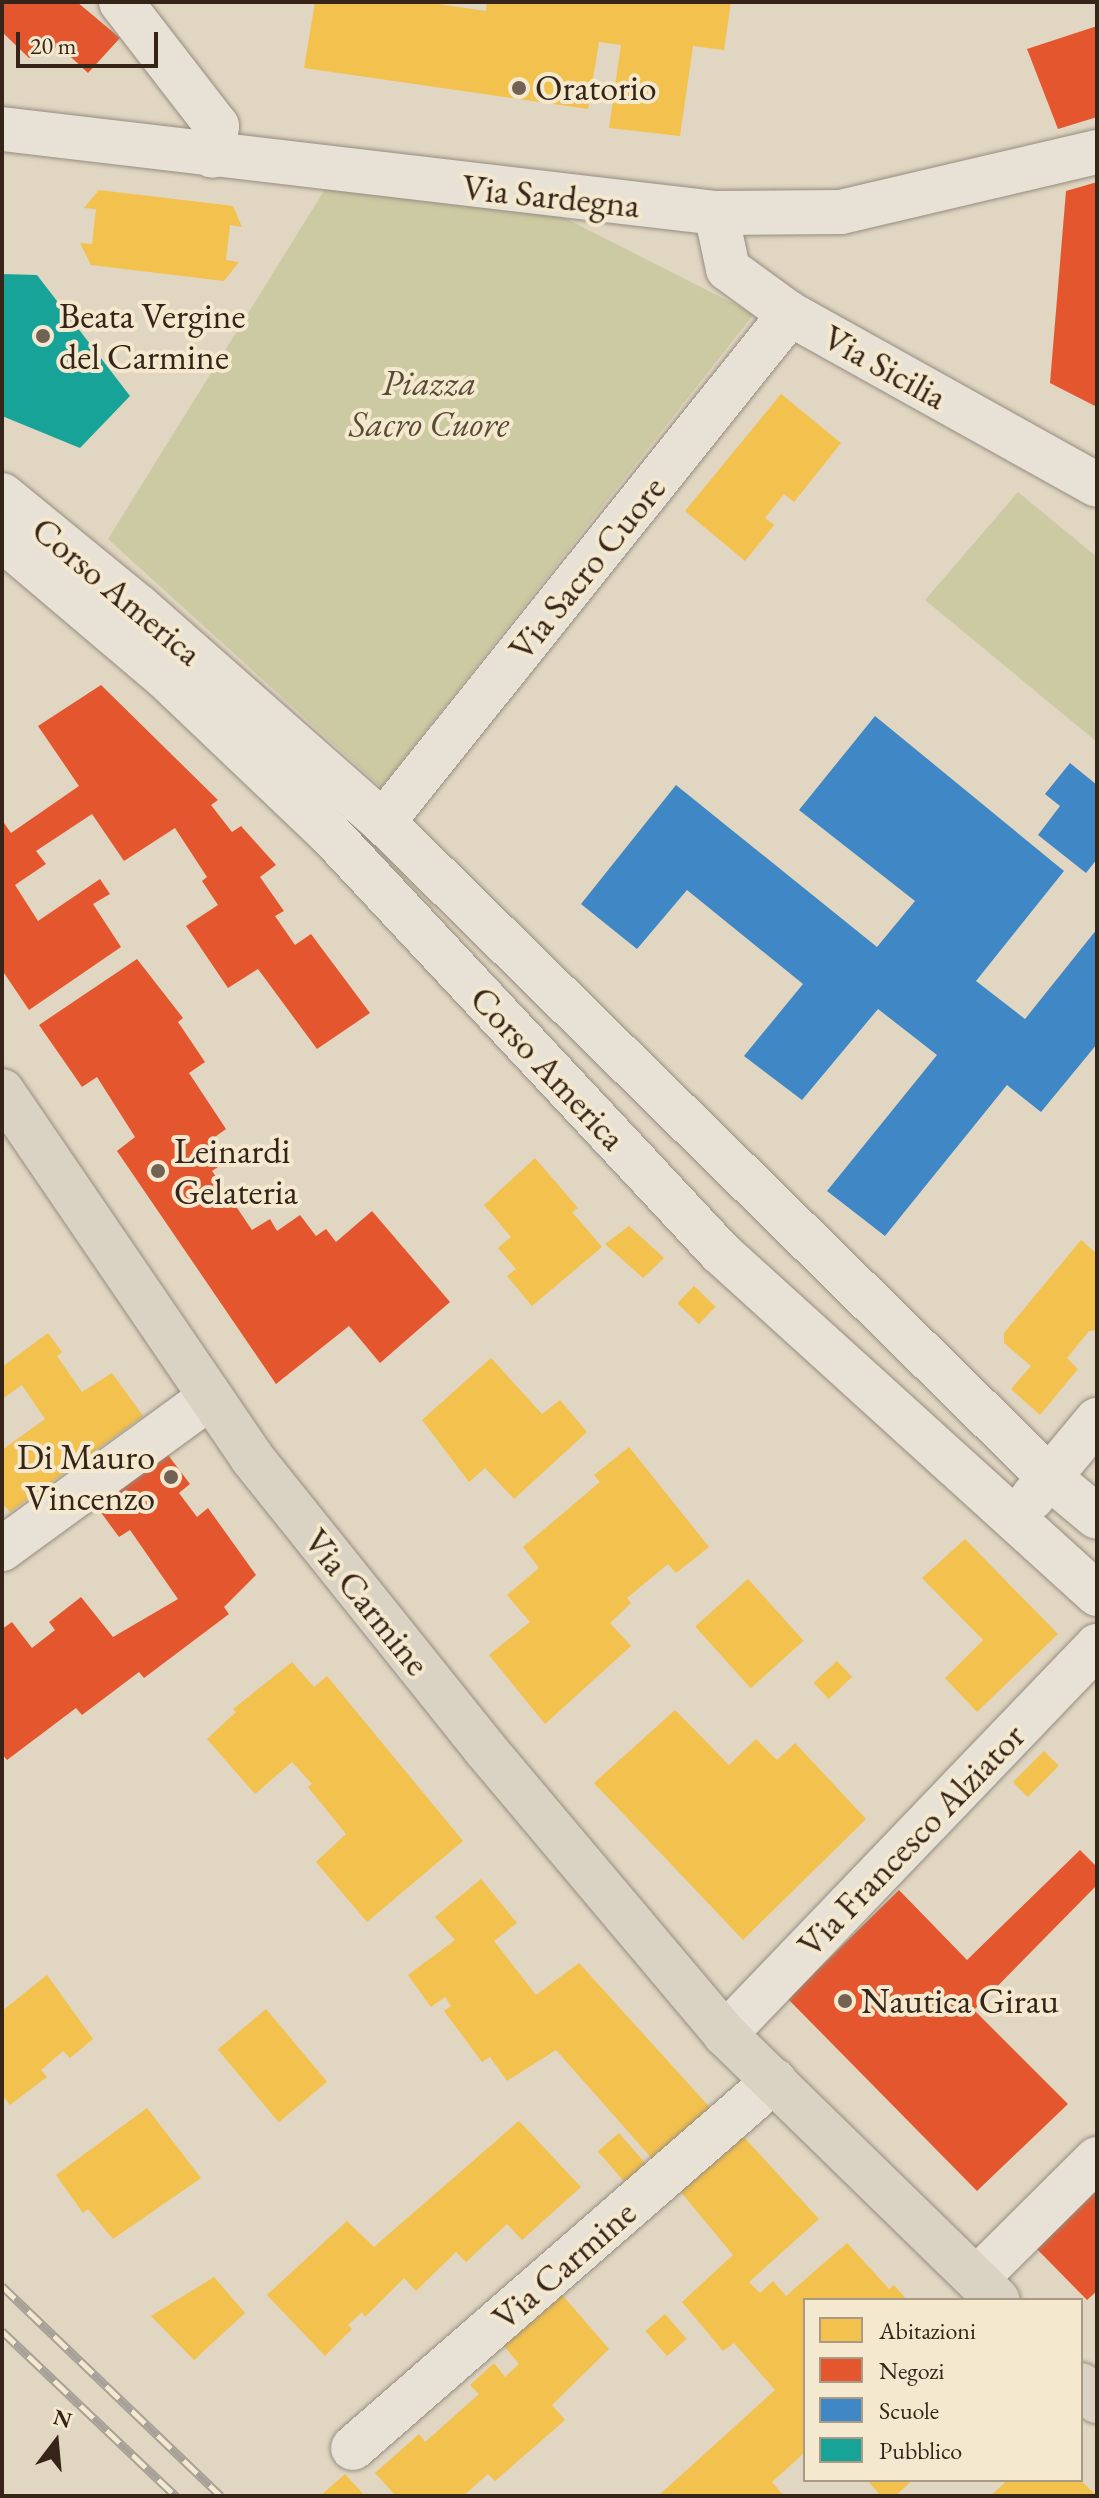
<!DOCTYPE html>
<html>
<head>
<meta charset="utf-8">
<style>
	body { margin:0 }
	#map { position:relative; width:1099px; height:2498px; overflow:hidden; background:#e1d6c1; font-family:"EB Garamond",serif }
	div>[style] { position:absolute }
	.green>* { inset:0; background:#cccaa3 }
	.homes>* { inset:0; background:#f2c14e; transform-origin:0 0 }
	.shops>* { inset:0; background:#e4572e }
	.schools>* { inset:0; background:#3f88c5 }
	.public>* { inset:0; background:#17a398 }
	.roads { filter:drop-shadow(0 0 2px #968d80) drop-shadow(0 0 2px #968d80) }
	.minor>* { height:44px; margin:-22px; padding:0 22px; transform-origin:22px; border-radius:22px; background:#e7e1d6 }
	.major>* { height:44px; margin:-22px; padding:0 22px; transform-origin:22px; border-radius:22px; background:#dad2c2 }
	.rail>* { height:9px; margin-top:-4.5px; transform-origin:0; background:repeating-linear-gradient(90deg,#f4e8ce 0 18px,#a7a197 0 36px); box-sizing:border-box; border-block:2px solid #a7a197 }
	.dots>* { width:22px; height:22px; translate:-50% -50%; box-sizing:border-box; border:4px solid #f4e8ce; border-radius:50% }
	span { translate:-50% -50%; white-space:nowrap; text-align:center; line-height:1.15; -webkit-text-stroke:8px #f4e8ce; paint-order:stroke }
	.poi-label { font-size:36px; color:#362418 }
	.left { translate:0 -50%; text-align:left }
	.right { translate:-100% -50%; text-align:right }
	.street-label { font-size:36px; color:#362418 }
	.park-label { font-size:36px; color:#574b35; font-style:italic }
	.frame { position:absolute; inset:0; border:4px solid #362418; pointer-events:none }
	.legend { position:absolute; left:803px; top:2298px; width:280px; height:184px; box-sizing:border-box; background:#f4e8ce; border:2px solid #a89a85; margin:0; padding:10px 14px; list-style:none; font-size:24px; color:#362418 }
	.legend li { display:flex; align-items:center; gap:16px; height:40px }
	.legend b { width:40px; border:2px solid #a89a85 }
	.north { position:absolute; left:16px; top:2402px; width:80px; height:80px; -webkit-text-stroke:6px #f4e8ce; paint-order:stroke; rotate:16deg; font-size:22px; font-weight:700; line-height:32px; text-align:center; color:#362418 }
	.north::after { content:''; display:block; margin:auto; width:28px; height:36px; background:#362418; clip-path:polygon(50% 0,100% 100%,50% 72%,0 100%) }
	.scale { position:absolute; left:16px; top:32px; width:142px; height:36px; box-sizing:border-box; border:4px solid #362418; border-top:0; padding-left:10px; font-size:24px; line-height:28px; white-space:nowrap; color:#362418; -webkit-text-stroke:6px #f4e8ce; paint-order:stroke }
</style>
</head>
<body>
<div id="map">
	<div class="green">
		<i style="clip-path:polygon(327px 186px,547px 209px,754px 314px,381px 787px,108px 539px)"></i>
		<i style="clip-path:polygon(1018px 492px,1097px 557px,1097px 742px,925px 600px)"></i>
	</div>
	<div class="homes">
		<i style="clip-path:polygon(315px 2px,425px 2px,486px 11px,487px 2px,731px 2px,724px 50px,693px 46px,680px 136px,609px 128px,621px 45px,599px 42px,588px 109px,304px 68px)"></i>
		<i style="clip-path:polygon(99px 190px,233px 206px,242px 227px,230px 225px,226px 260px,239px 262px,224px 281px,91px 265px,80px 243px,92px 244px,96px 209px,84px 208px)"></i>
		<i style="clip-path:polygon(781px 394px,841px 443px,794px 502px,784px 494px,765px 518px,774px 525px,745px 561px,685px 511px)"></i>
		<i style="clip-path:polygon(535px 1158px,578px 1208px,572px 1212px,602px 1247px,532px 1306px,507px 1276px,516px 1269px,498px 1248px,511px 1237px,484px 1205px)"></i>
		<i style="clip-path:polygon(629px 1226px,664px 1258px,643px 1278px,605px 1244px)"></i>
		<i style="clip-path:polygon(1081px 1240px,1097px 1254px,1097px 1330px,1089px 1331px,1067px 1358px,1078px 1369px,1040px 1415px,1011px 1389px,1031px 1366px,1004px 1343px,1004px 1333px)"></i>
		<i style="left:694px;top:1286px;width:30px;height:24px;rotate:44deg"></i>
		<i style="clip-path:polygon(48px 1333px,62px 1352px,57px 1356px,82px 1392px,112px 1373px,143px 1416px,10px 1512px,2px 1503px,2px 1450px,45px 1419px,22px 1385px,2px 1399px,2px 1367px)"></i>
		<i style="clip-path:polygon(491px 1358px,542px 1414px,560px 1400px,587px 1432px,514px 1499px,485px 1468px,469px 1482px,422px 1420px)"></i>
		<i style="clip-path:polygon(629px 1447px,709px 1547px,676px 1573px,668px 1564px,627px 1598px,631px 1603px,610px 1623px,631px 1646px,545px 1724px,489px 1655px,530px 1622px,507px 1595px,539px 1568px,523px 1547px,600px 1482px,594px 1475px)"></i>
		<i style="clip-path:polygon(965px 1539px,1058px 1634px,977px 1712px,945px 1678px,983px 1640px,922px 1578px)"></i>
		<i style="left:748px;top:1579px;width:83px;height:71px;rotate:48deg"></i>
		<i style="left:837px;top:1661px;width:22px;height:32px;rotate:47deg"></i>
		<i style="clip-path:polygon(292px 1662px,314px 1687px,327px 1676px,463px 1841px,367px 1922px,316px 1862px,346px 1834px,308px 1787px,312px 1784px,292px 1762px,255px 1794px,207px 1739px,236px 1712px,233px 1709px)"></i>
		<i style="clip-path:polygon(675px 1710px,729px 1765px,756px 1739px,777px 1760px,795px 1743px,866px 1819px,743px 1940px,594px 1783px)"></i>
		<i style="left:1044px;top:1751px;width:21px;height:44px;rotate:45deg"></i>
		<i style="clip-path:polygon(481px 1879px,517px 1923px,494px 1941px,536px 1995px,579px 1963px,714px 2112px,655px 2162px,556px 2050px,507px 2081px,490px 2057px,482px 2062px,444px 2011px,451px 2006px,445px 1997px,431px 2007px,408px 1975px,455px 1940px,435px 1917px)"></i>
		<i style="clip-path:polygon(47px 1975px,93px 2039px,70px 2058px,63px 2051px,41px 2070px,47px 2077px,10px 2105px,2px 2095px,2px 2011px)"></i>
		<i style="left:266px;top:2009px;width:95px;height:63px;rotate:50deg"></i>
		<i style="clip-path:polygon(147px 2108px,201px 2178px,113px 2239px,88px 2209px,83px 2213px,56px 2175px)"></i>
		<i style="clip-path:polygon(519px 2121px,581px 2187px,522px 2240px,507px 2224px,466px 2262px,456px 2252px,416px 2291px,404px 2278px,365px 2317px,362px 2312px,348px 2325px,352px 2329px,325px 2356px,267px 2295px,347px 2221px,374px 2247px)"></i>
		<i style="left:619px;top:2133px;width:46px;height:28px;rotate:49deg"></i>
		<i style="clip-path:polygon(743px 2136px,819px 2219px,749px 2282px,760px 2293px,773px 2281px,786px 2296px,847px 2243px,889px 2289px,894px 2285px,907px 2300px,805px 2300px,805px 2452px,772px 2482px,784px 2496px,658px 2496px,775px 2390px,734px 2343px,723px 2351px,682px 2302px,733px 2255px,680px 2191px)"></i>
		<i style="clip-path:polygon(214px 2277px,245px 2313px,194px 2360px,151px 2316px)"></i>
		<i style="clip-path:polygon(557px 2289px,609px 2349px,552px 2405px,565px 2420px,495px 2481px,488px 2474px,463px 2496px,396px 2496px,375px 2473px,419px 2434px,425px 2442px,479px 2394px,470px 2385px,494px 2363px,505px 2377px,519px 2364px,500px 2341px)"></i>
		<i style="left:665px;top:2314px;width:33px;height:26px;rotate:49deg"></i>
		<i style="clip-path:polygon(345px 2474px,365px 2496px,320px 2496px)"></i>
		<i style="clip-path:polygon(867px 2480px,913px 2480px,895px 2496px,881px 2496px)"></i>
		<i style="clip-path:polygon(1008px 2480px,1080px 2480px,1097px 2496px,990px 2496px)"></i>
	</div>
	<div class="shops">
		<i style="clip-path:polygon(2px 2px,77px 2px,120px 38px,88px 73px,58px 45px,49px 54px,45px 50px,29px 58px,2px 32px)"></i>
		<i style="clip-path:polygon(1097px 26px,1097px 117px,1058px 129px,1027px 49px)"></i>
		<i style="clip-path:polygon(1097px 182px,1097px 407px,1050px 383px,1066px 191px)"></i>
		<i style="clip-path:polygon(101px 685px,218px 800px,211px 805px,232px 832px,241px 826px,276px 865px,260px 877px,284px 911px,275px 916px,295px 945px,311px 934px,370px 1013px,317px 1049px,258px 969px,228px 988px,186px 926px,218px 905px,202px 881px,207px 877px,175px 828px,124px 861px,92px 814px,36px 851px,46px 864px,15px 885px,38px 921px,100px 879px,110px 894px,93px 904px,121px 947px,29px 1010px,2px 970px,2px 820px,11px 833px,79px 786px,38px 726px)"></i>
		<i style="clip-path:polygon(137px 959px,183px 1018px,178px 1022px,205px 1062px,189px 1073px,226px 1129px,212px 1139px,227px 1161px,212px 1171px,252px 1230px,270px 1219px,277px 1231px,300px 1215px,316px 1236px,326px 1229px,336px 1242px,372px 1211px,450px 1302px,380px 1363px,349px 1326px,276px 1384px,117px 1151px,135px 1137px,97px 1077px,82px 1087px,39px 1025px)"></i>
		<i style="clip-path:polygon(165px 1451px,190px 1484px,179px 1493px,197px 1517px,208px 1508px,256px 1575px,224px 1607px,229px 1614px,144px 1678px,139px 1672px,82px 1715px,76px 1708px,7px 1760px,2px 1754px,2px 1629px,12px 1622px,32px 1648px,55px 1630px,49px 1622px,81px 1597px,113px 1637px,178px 1599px,130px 1530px,119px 1537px,94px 1503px)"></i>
		<i style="clip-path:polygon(1080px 1850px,1097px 1867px,1097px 1885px,974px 2010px,1068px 2104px,977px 2191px,788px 1999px,899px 1890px,967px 1960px)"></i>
		<i style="clip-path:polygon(1097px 2179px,1097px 2291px,1087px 2300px,1031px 2243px)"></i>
	</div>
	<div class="schools">
		<i style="clip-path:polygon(875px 716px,1064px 871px,976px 981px,1025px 1019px,1097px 929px,1097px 1044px,1041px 1112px,1007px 1085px,885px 1236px,827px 1191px,937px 1055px,878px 1009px,802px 1100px,744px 1056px,803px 984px,687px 890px,637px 949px,581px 904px,676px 785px,877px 947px,915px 901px,799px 810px)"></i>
		<i style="clip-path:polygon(1070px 763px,1097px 785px,1097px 859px,1086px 873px,1038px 835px,1060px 806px,1045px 794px)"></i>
	</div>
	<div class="public">
		<i style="clip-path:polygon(2px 274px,37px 275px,130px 396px,80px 448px,2px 416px)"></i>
	</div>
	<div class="roads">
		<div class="minor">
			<i style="left:121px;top:2px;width:157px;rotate:52.3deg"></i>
			<i style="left:217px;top:126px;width:30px;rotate:99deg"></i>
			<i style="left:2px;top:129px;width:719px;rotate:6.71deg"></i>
			<i style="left:716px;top:213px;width:125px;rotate:-0.5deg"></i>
			<i style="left:841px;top:212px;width:263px;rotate:-13.2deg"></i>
			<i style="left:716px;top:213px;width:57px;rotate:77.9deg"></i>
			<i style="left:728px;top:269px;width:77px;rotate:36deg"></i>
			<i style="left:790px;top:314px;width:351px;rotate:29.1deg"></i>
			<i style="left:2px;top:495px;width:177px;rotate:39.3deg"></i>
			<i style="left:139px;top:607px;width:325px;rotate:41.4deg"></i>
			<i style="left:383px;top:822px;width:934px;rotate:44.52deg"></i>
			<i style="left:1049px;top:1477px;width:62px;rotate:39.8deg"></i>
			<i style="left:2px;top:539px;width:215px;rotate:40.3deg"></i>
			<i style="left:166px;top:678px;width:226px;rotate:43.6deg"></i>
			<i style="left:330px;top:834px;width:572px;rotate:46.98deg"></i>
			<i style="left:720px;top:1252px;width:509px;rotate:42.21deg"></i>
			<i style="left:383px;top:822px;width:651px;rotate:-51.3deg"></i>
			<i style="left:1032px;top:1498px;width:102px;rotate:-50.2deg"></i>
			<i style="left:2px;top:1549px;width:256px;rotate:-36.1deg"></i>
			<i style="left:725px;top:2034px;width:538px;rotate:-46.21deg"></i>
			<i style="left:977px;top:2278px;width:169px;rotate:-44.8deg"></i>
			<i style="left:353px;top:2448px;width:559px;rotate:-41.08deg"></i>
		</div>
		<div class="major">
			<i style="left:2px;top:1091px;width:444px;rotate:55.7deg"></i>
			<i style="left:252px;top:1458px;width:373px;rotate:51.3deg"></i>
			<i style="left:485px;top:1749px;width:373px;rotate:49.9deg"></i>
			<i style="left:725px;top:2034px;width:381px;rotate:44.3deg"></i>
			<i style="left:1081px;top:2385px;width:23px;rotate:45deg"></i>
		</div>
	</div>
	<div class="rail">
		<i style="left:2px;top:2286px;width:303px;rotate:43.8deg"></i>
		<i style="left:2px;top:2331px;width:240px;rotate:43.5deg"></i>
	</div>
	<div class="dots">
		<i style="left:519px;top:88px;background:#726253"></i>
		<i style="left:43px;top:336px;background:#726253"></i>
		<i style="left:158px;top:1171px;background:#726253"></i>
		<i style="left:171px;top:1477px;background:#726253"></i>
		<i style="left:845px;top:2001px;background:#726253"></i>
	</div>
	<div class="poi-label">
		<span class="left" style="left:535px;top:88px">Oratorio</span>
		<span class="left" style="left:59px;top:336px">Beata Vergine<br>del Carmine</span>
		<span class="left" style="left:174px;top:1171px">Leinardi<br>Gelateria</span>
		<span class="right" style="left:155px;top:1477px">Di Mauro<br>Vincenzo</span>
		<span class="left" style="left:861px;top:2001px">Nautica Girau</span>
	</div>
	<div class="street-label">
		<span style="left:551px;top:196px;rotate:6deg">Via Sardegna</span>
		<span style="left:885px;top:367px;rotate:29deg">Via Sicilia</span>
		<span style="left:587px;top:568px;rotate:-51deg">Via Sacro Cuore</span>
		<span style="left:117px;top:591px;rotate:40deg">Corso America</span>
		<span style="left:548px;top:1068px;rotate:47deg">Corso America</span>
		<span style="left:367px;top:1602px;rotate:51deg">Via Carmine</span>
		<span style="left:911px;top:1840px;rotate:-46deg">Via Francesco Alziator</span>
		<span style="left:564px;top:2265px;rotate:-41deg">Via Carmine</span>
	</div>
	<div class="park-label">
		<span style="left:429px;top:403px">Piazza<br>Sacro Cuore</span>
	</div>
	<div class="frame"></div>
	<ul class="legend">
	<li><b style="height:22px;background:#f2c14e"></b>Abitazioni</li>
	<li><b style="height:22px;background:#e4572e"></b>Negozi</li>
	<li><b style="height:22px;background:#3f88c5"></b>Scuole</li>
	<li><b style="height:22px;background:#17a398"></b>Pubblico</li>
	</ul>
	<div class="north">N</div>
	<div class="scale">20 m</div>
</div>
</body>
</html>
